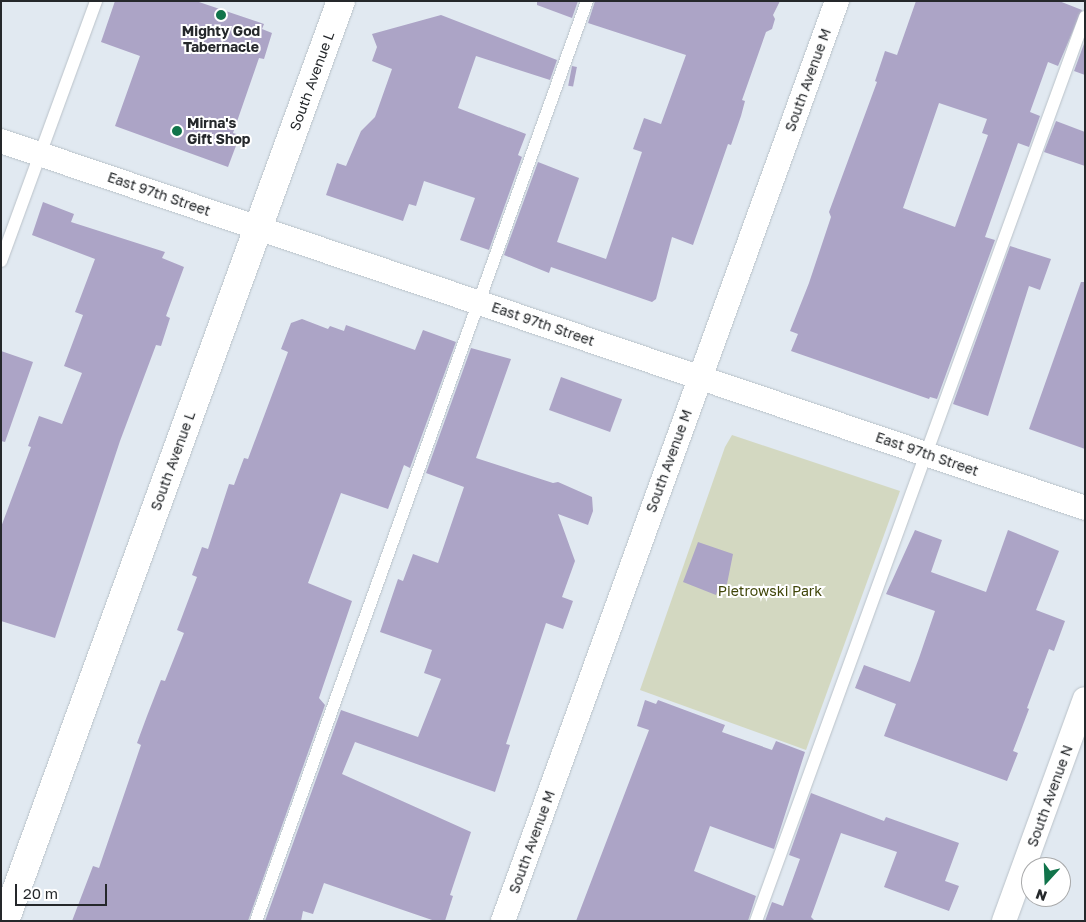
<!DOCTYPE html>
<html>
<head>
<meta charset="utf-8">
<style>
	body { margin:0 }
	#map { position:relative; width:1086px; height:922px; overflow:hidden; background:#e1e9f1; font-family:"Golos Text",sans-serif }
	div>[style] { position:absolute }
	.green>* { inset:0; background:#d3d8c1 }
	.building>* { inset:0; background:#aca4c6; transform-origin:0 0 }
	.roads { filter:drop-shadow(0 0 1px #bac2c9) drop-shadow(0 0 1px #bac2c9) }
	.service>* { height:12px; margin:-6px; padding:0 6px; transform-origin:6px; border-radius:6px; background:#fff }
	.minor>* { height:24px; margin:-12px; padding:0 12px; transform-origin:12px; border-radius:12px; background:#fff }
	.tertiary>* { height:28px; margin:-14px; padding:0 14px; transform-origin:14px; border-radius:14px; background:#fff }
	.dots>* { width:14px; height:14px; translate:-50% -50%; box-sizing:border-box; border:2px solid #fff; border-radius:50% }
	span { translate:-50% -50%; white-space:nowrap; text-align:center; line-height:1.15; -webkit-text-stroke:4px #fff; paint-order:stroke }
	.poi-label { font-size:14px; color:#25282b; font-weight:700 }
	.left { translate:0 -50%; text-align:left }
	.street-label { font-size:14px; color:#25282b }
	.park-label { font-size:14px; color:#3f4508 }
	.frame { position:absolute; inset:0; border:2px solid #25282b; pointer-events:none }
	.north { position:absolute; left:1021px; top:857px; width:50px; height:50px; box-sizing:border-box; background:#fff; border:1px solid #a8a9aa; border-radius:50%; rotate:200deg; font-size:14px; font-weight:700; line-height:20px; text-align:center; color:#25282b }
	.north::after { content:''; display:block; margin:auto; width:18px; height:22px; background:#11744b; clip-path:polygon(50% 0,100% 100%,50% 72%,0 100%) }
	.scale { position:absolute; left:15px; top:884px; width:92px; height:22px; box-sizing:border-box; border:2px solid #25282b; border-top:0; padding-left:6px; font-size:15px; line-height:18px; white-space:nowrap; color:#25282b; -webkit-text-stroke:4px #fff; paint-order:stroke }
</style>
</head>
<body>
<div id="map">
	<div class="green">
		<i style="clip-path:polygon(732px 435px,900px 491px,806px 750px,640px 690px,725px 447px)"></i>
	</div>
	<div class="building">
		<i style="clip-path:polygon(115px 1px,196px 1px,264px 24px,262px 29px,272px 33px,264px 59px,259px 58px,233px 133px,240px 135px,228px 167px,115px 126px,140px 56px,101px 42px)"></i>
		<i style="clip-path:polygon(537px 1px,578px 1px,572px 18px,537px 5px)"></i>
		<i style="clip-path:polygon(595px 1px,780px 1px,773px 15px,775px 19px,772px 29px,766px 32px,742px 100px,745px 101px,741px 116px,731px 145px,728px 144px,693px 245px,672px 237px,656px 299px,652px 302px,551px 267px,549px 273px,504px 255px,538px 162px,579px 178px,557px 242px,606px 259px,642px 152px,633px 149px,644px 118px,661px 124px,686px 55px,588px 23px)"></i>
		<i style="clip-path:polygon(evenodd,916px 1px,1059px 1px,1082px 10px,1058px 66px,1048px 62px,1030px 112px,1040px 116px,1029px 147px,1018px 143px,985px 237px,995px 240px,937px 399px,930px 397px,929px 399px,791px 351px,798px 334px,790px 331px,809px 283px,831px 217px,829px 212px,877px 82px,875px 81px,885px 51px,897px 55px,916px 1px,939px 103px,987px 119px,982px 133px,988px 135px,955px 227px,903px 208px,939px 103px)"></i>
		<i style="clip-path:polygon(441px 15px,557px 60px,550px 80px,476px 56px,458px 108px,526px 134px,518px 155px,522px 157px,489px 250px,460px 240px,475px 198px,424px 181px,416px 206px,409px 204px,403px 221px,326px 195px,337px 163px,346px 166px,361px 131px,375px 117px,392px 69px,372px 61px,377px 47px,372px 34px)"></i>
		<i style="clip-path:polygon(1085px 41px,1085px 75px,1074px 71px)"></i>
		<i style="left:572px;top:66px;width:5px;height:20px;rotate:11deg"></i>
		<i style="clip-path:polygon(1056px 121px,1085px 132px,1085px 166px,1044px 152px)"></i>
		<i style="clip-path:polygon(43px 202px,74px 214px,71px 222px,165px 252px,162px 258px,184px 267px,166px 316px,170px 318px,161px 346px,156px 345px,120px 441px,55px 638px,1px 621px,1px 527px,31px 447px,28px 446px,39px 416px,62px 424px,82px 373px,64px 366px,83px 315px,75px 312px,95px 259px,32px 235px)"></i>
		<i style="clip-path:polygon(1010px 246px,1051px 259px,1040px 290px,1029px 286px,988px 416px,953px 404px)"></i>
		<i style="clip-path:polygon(1081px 282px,1085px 282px,1085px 449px,1029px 429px)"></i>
		<i style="clip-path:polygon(302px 319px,328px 329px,330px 326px,344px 331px,346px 325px,415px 350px,423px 330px,456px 342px,410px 468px,404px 465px,388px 509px,341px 493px,308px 583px,352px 601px,319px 698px,325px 705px,248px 921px,72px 921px,93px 866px,99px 868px,141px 745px,137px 743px,147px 716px,161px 680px,165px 681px,184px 633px,177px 630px,197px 577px,192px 575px,202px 547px,208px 549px,229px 484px,234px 485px,244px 458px,248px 459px,288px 352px,281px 349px,291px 323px)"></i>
		<i style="clip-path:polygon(471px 348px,511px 359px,476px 458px,553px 483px,558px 482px,592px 497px,593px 511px,588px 525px,558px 514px,575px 561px,562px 597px,573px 601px,563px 629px,546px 623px,506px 744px,510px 745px,495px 792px,355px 742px,342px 774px,471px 832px,450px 895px,453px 896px,445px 921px,435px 921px,324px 883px,313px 914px,303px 911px,301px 921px,265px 921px,341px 710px,418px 737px,441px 679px,424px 673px,432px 650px,380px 632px,398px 579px,403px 581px,413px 554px,438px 563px,464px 487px,426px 473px)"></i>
		<i style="clip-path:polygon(1px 351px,33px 362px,5px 442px,1px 441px)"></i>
		<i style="left:561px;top:377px;width:65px;height:35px;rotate:20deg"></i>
		<i style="clip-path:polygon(915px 530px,942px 540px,931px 572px,986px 592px,1008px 530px,1059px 551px,1036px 610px,1065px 621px,1054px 651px,1049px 649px,1027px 708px,1029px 709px,1013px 751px,1018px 753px,1007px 781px,884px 736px,896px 704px,855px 688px,864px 665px,910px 682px,919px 658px,935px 611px,886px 594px)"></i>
		<i style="clip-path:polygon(698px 542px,733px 554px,727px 584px,718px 588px,716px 595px,683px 582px)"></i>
		<i style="clip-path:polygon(645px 700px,656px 704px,658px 700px,725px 725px,722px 732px,772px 750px,776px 741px,805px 752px,774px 849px,710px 826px,694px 871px,756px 896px,748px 921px,576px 921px,649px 730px,637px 726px)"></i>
		<i style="clip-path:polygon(811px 793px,884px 821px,886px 817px,959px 843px,945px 881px,959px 886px,949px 911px,884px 887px,897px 852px,841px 833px,811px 917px,815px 921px,765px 921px,772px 902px,783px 906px,800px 859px,789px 855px)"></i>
	</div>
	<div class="roads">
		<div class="service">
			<i style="left:1px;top:261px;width:277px;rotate:-69.9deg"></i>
			<i style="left:256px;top:921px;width:978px;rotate:-70.21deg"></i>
			<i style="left:756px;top:921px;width:962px;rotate:-70deg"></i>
		</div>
		<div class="minor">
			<i style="left:1px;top:141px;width:1144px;rotate:18.7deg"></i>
			<i style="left:503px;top:921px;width:979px;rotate:-70.05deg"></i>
			<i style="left:1004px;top:921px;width:236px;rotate:-70deg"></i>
		</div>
		<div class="tertiary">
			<i style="left:5px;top:921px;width:979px;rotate:-69.94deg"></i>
		</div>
	</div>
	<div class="dots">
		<i style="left:221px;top:15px;background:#11744b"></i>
		<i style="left:177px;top:131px;background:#11744b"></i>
	</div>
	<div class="poi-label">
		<span style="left:221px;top:39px">Mighty God<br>Tabernacle</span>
		<span class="left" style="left:187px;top:131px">Mirna's<br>Gift Shop</span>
	</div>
	<div class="street-label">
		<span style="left:808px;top:80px;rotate:-70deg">South Avenue M</span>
		<span style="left:312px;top:81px;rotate:-70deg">South Avenue L</span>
		<span style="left:159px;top:194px;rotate:19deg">East 97th Street</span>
		<span style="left:543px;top:324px;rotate:19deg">East 97th Street</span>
		<span style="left:927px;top:454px;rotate:19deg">East 97th Street</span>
		<span style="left:173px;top:461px;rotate:-70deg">South Avenue L</span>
		<span style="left:669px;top:461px;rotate:-70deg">South Avenue M</span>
		<span style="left:1050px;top:796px;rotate:-70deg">South Avenue N</span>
		<span style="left:532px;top:842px;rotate:-70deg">South Avenue M</span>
	</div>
	<div class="park-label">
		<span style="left:770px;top:591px">Pietrowski Park</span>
	</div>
	<div class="frame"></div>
	<div class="north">N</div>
	<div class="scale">20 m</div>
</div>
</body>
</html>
